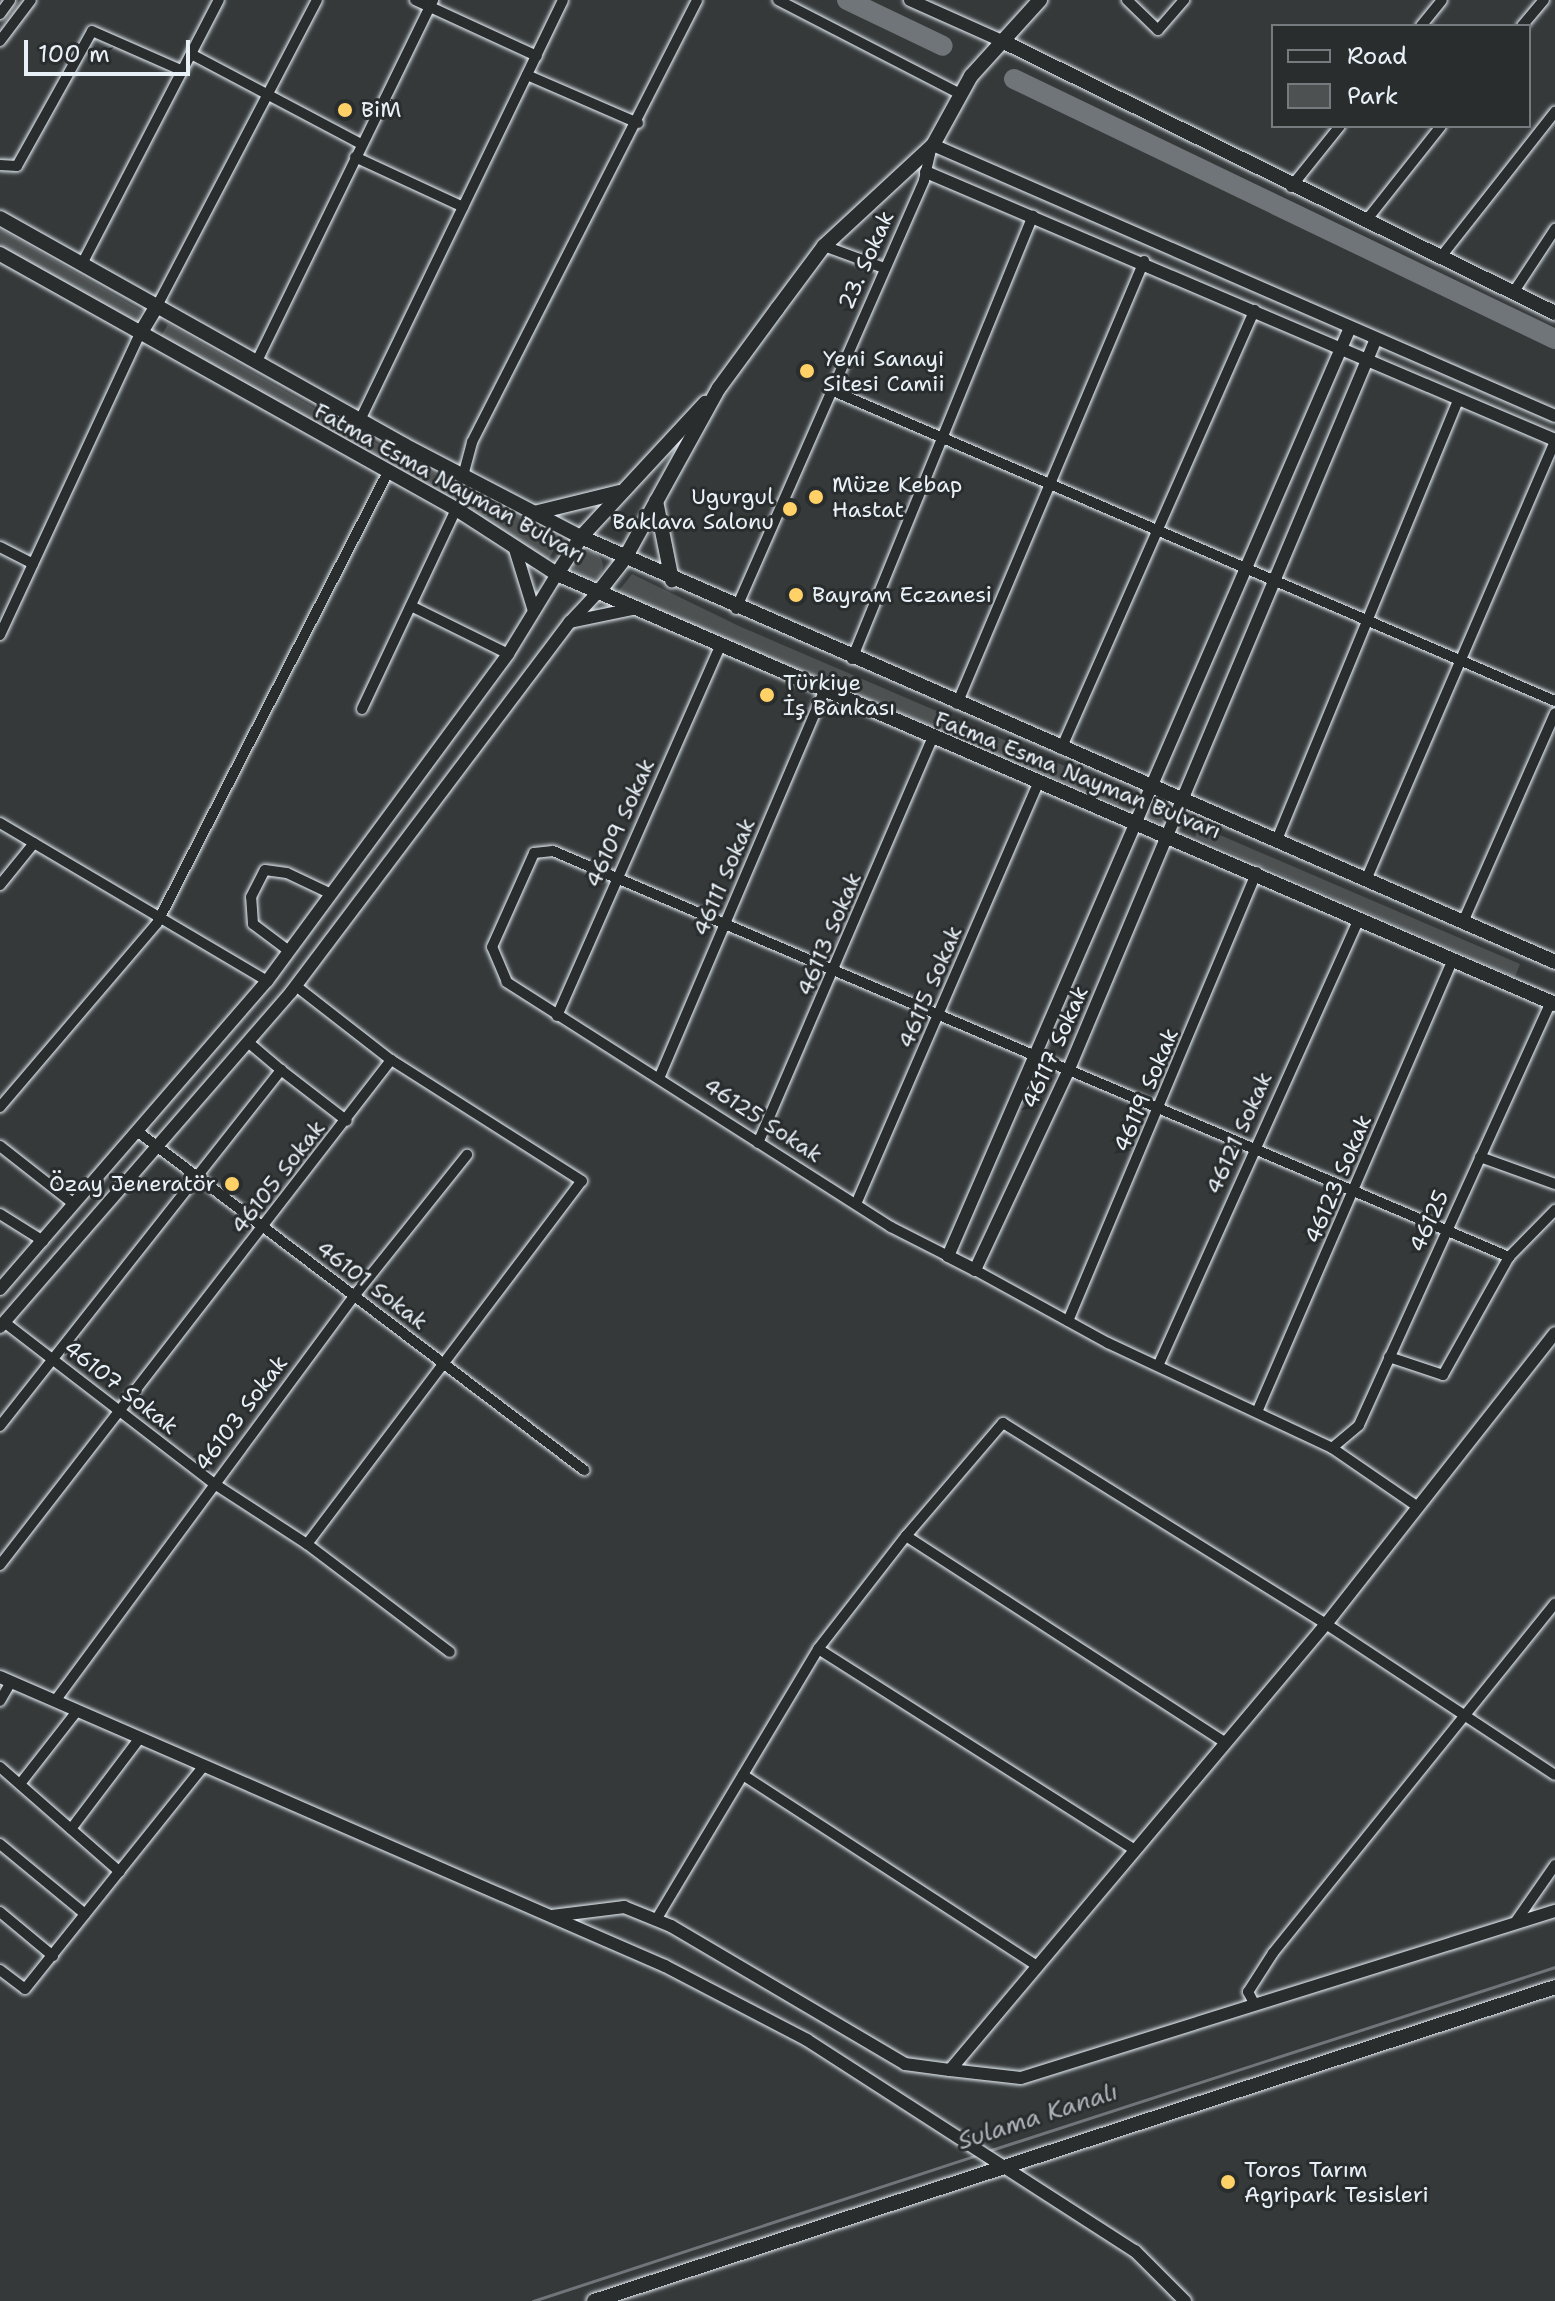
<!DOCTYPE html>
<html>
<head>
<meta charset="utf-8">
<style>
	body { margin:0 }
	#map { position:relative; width:1555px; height:2301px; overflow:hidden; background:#35393a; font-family:"Shantell Sans",sans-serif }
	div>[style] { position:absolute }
	.green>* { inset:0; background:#4d5152; transform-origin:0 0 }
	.round { border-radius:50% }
	.stream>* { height:3px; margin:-1.5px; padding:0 1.5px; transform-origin:1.5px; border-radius:1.5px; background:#707579 }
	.river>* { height:20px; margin:-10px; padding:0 10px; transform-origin:10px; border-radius:10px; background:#707579 }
	.roads { filter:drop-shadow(0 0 2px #e8f1f8) drop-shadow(0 0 2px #e8f1f8) }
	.minor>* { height:10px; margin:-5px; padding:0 5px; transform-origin:5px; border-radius:5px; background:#2a2d2e }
	.tertiary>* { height:12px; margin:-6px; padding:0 6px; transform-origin:6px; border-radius:6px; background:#2a2d2e }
	.secondary>* { height:14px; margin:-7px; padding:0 7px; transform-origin:7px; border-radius:7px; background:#2a2d2e }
	.dots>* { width:22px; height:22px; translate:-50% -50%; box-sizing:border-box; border:4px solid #2a2d2e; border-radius:50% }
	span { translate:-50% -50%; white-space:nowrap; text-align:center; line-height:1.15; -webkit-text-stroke:6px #2a2d2e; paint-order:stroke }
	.poi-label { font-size:22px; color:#e8f1f8 }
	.left { translate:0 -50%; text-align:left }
	.right { translate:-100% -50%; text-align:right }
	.street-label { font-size:22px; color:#e8f1f8 }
	.water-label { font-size:24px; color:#acb3b8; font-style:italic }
	.legend { position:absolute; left:1271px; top:24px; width:260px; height:104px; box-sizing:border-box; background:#2a2d2e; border:2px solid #767b7f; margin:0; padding:10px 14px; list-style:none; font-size:24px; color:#e8f1f8 }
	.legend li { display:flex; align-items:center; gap:16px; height:40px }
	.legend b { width:40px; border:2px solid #767b7f }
	.scale { position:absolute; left:24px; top:40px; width:166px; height:36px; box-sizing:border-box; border:4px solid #e8f1f8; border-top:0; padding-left:10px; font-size:24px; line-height:28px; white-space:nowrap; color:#e8f1f8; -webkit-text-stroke:6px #2a2d2e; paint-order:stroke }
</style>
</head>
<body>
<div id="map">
	<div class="green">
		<i style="left:0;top:229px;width:164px;height:17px;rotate:30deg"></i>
		<i style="clip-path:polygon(168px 324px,365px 437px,560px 538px,548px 561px,161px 336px)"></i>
		<i class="round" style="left:573px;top:551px;width:30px;height:30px"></i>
		<i style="clip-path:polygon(632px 574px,741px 627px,1123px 791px,1118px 805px,617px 593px)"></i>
		<i style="left:1148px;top:805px;width:28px;height:13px;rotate:23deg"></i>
		<i style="clip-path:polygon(1199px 826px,1520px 964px,1515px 977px,1195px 837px)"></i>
	</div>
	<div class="stream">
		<i style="left:988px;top:2151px;width:596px;rotate:-17.98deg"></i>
		<i style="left:533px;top:2301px;width:467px;rotate:-18.2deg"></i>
	</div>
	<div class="river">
		<i style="left:847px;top:0;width:106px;rotate:25.6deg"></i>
		<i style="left:1014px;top:79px;width:600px;rotate:25.67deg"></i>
	</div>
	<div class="roads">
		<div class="minor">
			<i style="left:415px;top:0;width:134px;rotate:24.7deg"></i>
			<i style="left:778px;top:0;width:205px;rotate:27.3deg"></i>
			<i style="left:1127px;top:0;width:43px;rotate:44.1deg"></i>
			<i style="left:1158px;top:30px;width:40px;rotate:-49deg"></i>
			<i style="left:0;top:14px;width:17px;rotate:-54deg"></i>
			<i style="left:1421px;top:26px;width:33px;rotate:-51deg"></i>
			<i style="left:1522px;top:26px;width:34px;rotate:-50deg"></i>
			<i style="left:0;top:41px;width:51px;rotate:-52.9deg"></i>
			<i style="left:191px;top:54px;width:192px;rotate:27.9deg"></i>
			<i style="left:527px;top:75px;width:121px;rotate:23.4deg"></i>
			<i style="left:355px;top:157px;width:119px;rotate:24.8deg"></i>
			<i style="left:0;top:165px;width:17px;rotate:3deg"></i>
			<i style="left:17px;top:166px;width:154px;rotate:-60.9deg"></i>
			<i style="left:92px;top:31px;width:97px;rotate:23.7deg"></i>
			<i style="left:1291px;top:187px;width:78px;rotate:-51.2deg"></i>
			<i style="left:1365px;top:222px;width:122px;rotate:-51.6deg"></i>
			<i style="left:824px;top:246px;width:64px;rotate:20.1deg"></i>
			<i style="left:1440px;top:258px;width:186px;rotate:-51.8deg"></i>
			<i style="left:83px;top:262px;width:295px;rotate:-62.6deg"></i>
			<i style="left:1513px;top:293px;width:77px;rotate:-56.7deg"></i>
			<i style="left:157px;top:306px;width:345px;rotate:-62.4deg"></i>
			<i style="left:257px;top:361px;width:402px;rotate:-64deg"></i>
			<i style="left:831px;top:390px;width:788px;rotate:23.25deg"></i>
			<i style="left:360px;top:420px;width:466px;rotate:-64.2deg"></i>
			<i style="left:463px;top:476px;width:35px;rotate:-75deg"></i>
			<i style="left:472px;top:442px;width:496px;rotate:-63deg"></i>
			<i style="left:0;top:547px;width:37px;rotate:27deg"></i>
			<i style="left:411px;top:606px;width:108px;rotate:26.3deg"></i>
			<i style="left:736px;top:609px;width:468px;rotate:-66.3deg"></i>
			<i style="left:924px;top:180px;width:35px;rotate:-77deg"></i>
			<i style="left:0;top:635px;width:332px;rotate:-65.1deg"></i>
			<i style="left:852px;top:659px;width:479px;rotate:-67.8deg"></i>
			<i style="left:957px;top:704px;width:481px;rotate:-67.1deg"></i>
			<i style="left:362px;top:709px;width:221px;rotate:-64.8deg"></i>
			<i style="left:1061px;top:749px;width:480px;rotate:-66.2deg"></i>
			<i style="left:0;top:823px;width:310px;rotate:30.6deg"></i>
			<i style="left:1276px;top:842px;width:479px;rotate:-67.6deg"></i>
			<i style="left:1366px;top:880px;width:477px;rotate:-66.7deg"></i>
			<i style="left:0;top:885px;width:54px;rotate:-51deg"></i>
			<i style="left:1463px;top:922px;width:228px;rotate:-66.2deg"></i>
			<i style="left:289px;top:951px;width:45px;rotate:-143.1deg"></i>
			<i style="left:253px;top:924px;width:27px;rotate:-94deg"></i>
			<i style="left:251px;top:897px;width:30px;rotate:-63deg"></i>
			<i style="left:265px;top:870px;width:22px;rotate:8deg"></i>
			<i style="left:287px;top:873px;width:49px;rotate:25.5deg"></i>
			<i style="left:557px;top:1016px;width:403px;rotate:-66.2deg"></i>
			<i style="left:281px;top:1070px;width:83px;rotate:37.7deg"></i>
			<i style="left:660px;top:1076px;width:418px;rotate:-66.9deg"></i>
			<i style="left:0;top:1107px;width:242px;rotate:-49.5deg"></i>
			<i style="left:157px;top:923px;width:507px;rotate:-62.88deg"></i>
			<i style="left:138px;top:1132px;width:560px;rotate:37.16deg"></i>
			<i style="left:758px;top:1143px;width:440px;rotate:-66.7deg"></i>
			<i style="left:0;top:1146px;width:94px;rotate:38.1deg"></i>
			<i style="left:1480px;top:1157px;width:80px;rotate:19.8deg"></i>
			<i style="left:856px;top:1204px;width:458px;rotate:-66.6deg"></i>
			<i style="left:0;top:1214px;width:51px;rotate:32.1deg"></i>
			<i style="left:948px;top:1256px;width:64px;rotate:-153deg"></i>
			<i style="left:891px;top:1227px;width:456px;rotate:-147.5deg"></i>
			<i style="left:507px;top:982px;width:38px;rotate:-113deg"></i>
			<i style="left:492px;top:947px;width:103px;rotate:-65.9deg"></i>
			<i style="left:534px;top:853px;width:19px;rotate:-6deg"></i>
			<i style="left:553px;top:851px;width:1039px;rotate:23.01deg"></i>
			<i style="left:1509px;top:1257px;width:66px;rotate:-45.6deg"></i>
			<i style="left:975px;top:1270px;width:152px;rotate:28.8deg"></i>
			<i style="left:1108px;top:1343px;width:247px;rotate:25.1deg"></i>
			<i style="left:1332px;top:1448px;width:104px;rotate:34.5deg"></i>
			<i style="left:1068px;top:1321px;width:487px;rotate:-67.2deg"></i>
			<i style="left:4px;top:1322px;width:264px;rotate:37.6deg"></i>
			<i style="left:213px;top:1483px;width:112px;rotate:33deg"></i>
			<i style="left:307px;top:1544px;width:179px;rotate:37.1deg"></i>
			<i style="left:1389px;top:1357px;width:57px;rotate:18.4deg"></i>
			<i style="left:1443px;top:1375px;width:135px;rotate:-60.8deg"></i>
			<i style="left:1158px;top:1366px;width:491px;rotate:-65.8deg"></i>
			<i style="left:1257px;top:1412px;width:491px;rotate:-66.6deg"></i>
			<i style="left:0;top:1426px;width:454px;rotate:-51.7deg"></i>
			<i style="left:281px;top:1070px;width:42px;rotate:-139.8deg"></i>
			<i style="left:1332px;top:1448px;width:35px;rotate:-40deg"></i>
			<i style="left:1359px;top:1425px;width:465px;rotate:-65.6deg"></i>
			<i style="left:906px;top:1536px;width:149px;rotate:-49.4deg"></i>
			<i style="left:1003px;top:1423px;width:380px;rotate:31.9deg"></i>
			<i style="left:1326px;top:1624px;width:274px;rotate:33.4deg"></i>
			<i style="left:307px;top:1544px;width:455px;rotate:-52.9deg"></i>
			<i style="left:582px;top:1181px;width:226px;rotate:-147.6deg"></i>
			<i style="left:0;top:1565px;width:639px;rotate:-52.25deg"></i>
			<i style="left:391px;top:1060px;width:120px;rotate:-142.1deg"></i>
			<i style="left:0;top:1701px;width:22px;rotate:-60deg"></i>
			<i style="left:55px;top:1701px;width:503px;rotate:-53.56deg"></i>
			<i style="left:354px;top:1296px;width:181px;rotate:-51.3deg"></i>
			<i style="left:0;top:1767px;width:159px;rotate:41.2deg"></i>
			<i style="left:743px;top:1775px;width:351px;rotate:33deg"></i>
			<i style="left:20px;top:1784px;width:93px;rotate:-52deg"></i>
			<i style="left:71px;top:1829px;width:113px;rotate:-52.9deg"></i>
			<i style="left:0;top:1844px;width:110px;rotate:39.5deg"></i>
			<i style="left:1135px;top:1850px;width:375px;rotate:-147.6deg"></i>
			<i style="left:818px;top:1649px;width:143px;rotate:-52.1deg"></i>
			<i style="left:906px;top:1536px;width:381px;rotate:32.9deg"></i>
			<i style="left:0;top:1912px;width:69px;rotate:39.7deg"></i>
			<i style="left:656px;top:1920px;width:316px;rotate:-59.1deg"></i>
			<i style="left:1514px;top:1924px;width:72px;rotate:-55.2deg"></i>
			<i style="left:0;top:1970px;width:31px;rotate:37deg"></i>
			<i style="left:25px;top:1989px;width:285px;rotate:-51.3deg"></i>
			<i style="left:1255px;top:2005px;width:15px;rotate:-118deg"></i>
			<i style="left:1248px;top:1992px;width:46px;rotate:-57.3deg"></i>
			<i style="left:1273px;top:1953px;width:449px;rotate:-51.1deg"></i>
		</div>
		<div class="tertiary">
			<i style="left:910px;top:0;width:103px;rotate:24.1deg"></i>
			<i style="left:933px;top:145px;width:678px;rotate:23.54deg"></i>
			<i style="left:926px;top:172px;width:684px;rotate:23.08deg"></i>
			<i style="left:1349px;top:330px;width:1009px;rotate:113.41deg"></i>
			<i style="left:948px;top:1256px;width:30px;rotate:27deg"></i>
			<i style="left:975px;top:1270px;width:222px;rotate:-64.9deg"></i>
			<i style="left:1069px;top:1069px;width:790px;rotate:-67.2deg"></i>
			<i style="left:514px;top:546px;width:68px;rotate:72.9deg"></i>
			<i style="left:570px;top:622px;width:68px;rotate:-11.8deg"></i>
			<i style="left:0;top:1289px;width:408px;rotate:-49.1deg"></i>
			<i style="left:267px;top:981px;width:406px;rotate:-53.6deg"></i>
			<i style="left:508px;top:654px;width:94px;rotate:-58.5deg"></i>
			<i style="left:0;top:1327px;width:444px;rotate:-49deg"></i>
			<i style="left:291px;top:992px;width:463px;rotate:-53deg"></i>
			<i style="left:570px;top:622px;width:45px;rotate:-46.8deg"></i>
			<i style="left:0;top:1677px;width:725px;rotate:23.49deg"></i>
			<i style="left:665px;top:1966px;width:160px;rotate:27.5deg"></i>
			<i style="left:807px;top:2040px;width:390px;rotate:32.8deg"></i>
			<i style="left:1135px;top:2251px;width:71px;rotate:45deg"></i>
			<i style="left:552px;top:1916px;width:73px;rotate:-7.1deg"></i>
			<i style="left:624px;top:1907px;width:51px;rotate:22deg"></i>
			<i style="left:671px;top:1926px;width:272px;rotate:30.5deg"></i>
			<i style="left:905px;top:2064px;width:45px;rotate:7.6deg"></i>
			<i style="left:950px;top:2070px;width:583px;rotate:-49.87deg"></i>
			<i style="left:1326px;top:1624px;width:370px;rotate:-51.8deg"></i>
			<i style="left:950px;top:2070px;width:71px;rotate:6.4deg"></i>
			<i style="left:1021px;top:2078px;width:560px;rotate:-17.37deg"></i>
		</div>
		<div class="secondary">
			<i style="left:1004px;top:42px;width:614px;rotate:26.19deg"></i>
			<i style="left:0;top:218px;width:463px;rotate:29.3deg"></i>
			<i style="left:404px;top:445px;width:199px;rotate:27.5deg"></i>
			<i style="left:581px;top:537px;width:1063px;rotate:23.57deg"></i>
			<i style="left:0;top:254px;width:522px;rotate:29.21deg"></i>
			<i style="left:456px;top:509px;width:120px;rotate:32.8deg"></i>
			<i style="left:557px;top:574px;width:1087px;rotate:23.31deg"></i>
			<i style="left:140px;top:334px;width:33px;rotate:-59deg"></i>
			<i style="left:656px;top:501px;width:81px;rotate:78.6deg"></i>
			<i style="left:534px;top:513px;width:89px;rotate:-13.7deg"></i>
			<i style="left:557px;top:574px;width:44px;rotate:-57deg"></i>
			<i style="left:581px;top:537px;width:183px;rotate:-47.2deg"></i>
			<i style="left:601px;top:589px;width:39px;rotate:-52deg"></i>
			<i style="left:625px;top:558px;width:194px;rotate:-61.1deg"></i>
			<i style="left:719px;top:388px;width:98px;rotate:-53.7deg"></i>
			<i style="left:777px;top:309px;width:79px;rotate:-53.3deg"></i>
			<i style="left:824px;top:246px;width:149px;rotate:-42.8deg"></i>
			<i style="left:933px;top:145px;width:79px;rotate:-61.2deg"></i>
			<i style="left:971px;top:76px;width:103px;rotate:-47.8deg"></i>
			<i style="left:594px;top:2301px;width:1011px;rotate:-18.09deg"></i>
		</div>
	</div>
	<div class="dots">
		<i style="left:345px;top:110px;background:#ffd166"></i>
		<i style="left:807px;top:371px;background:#ffd166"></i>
		<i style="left:816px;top:497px;background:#ffd166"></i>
		<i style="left:790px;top:509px;background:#ffd166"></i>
		<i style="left:796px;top:595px;background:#ffd166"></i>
		<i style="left:767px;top:695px;background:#ffd166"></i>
		<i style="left:232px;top:1184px;background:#ffd166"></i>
		<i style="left:1228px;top:2182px;background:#ffd166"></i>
	</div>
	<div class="poi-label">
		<span class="left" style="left:361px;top:110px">BiM</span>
		<span class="left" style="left:823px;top:371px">Yeni Sanayi<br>Sitesi Camii</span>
		<span class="left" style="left:832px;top:497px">Müze Kebap<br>Hastat</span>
		<span class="right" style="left:774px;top:509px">Ugurgul<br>Baklava Salonu</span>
		<span class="left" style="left:812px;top:595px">Bayram Eczanesi</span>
		<span class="left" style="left:783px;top:695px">Türkiye<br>İş Bankası</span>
		<span class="right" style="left:216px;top:1184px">Özay Jeneratör</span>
		<span class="left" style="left:1244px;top:2182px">Toros Tarım<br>Agripark Tesisleri</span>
	</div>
	<div class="street-label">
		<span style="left:866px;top:260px;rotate:-66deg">23. Sokak</span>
		<span style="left:450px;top:483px;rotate:29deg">Fatma Esma Nayman Bulvarı</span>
		<span style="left:1078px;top:775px;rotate:22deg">Fatma Esma Nayman Bulvarı</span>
		<span style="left:620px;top:823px;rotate:-66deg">46109 Sokak</span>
		<span style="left:724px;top:877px;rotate:-67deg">46111 Sokak</span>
		<span style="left:829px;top:934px;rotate:-67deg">46113 Sokak</span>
		<span style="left:930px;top:987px;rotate:-67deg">46115 Sokak</span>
		<span style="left:1055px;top:1047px;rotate:-66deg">46117 Sokak</span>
		<span style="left:1146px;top:1090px;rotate:-67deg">46119 Sokak</span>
		<span style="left:763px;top:1120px;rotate:33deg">46125 Sokak</span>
		<span style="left:1239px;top:1133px;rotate:-66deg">46121 Sokak</span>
		<span style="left:278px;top:1177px;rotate:-52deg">46105 Sokak</span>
		<span style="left:1338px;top:1179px;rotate:-67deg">46123 Sokak</span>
		<span style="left:1429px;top:1221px;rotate:-66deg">46125</span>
		<span style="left:372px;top:1285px;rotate:37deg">46101 Sokak</span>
		<span style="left:121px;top:1387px;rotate:38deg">46107 Sokak</span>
		<span style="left:241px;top:1413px;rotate:-53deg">46103 Sokak</span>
	</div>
	<div class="water-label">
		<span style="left:1038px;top:2117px;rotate:-18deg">Sulama Kanalı</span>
	</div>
	<ul class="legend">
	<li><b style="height:10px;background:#2a2d2e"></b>Road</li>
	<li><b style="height:22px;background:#4d5152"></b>Park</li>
	</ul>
	<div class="scale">100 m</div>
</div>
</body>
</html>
